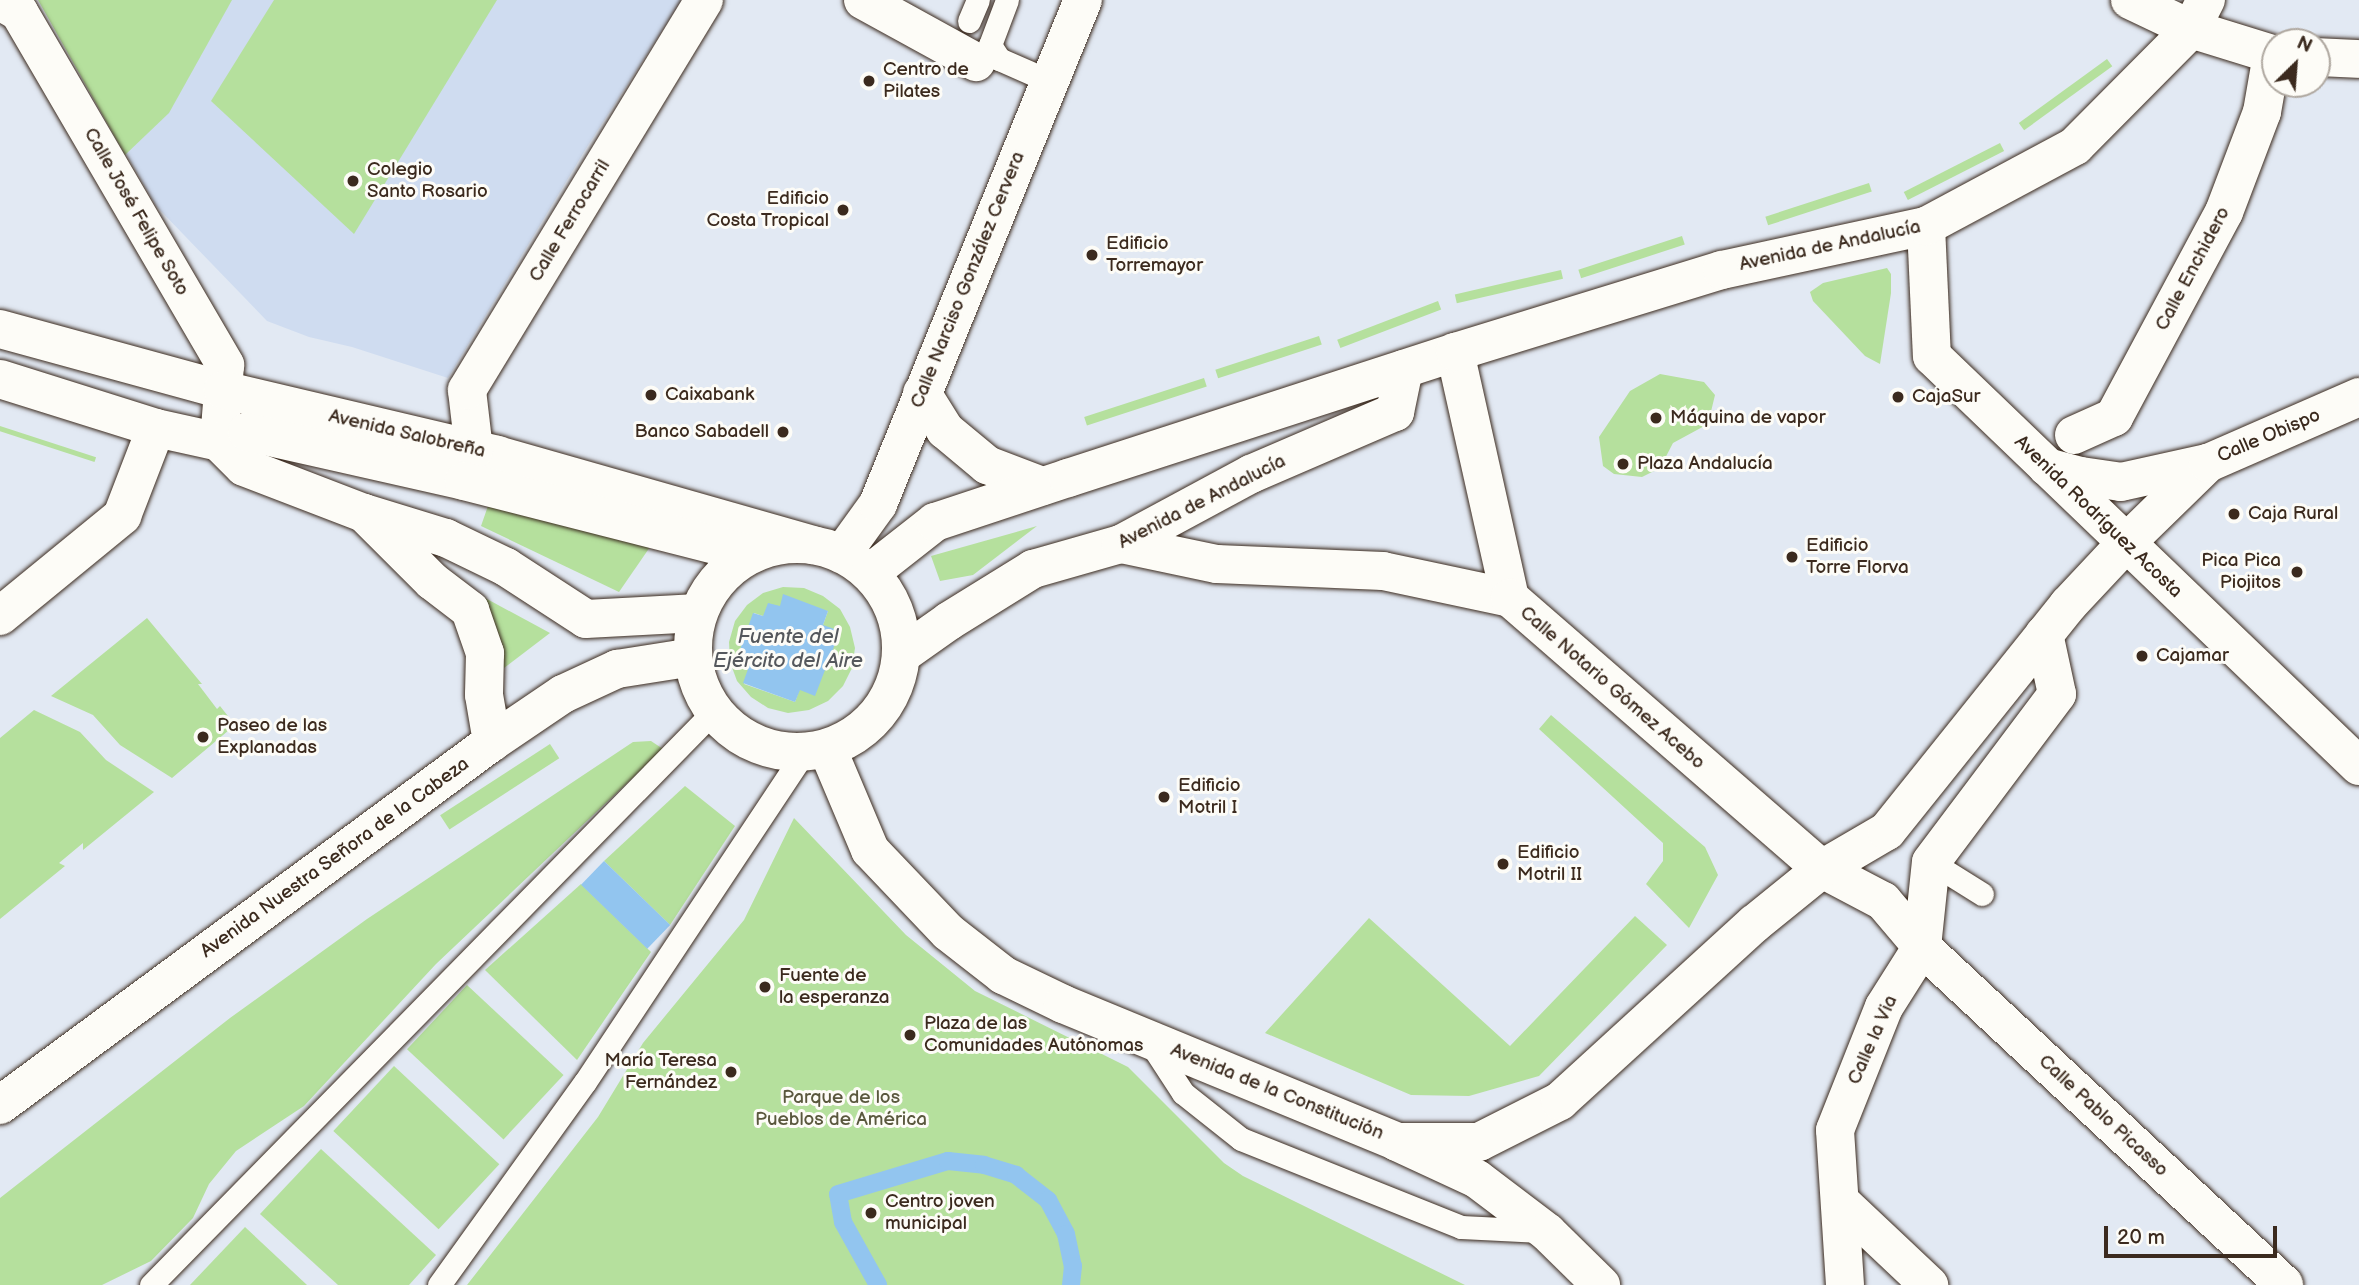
<!DOCTYPE html>
<html>
<head>
<meta charset="utf-8">
<style>
	body { margin:0 }
	#map { position:relative; width:2359px; height:1285px; overflow:hidden; background:#e2e9f3; font-family:"Balsamiq Sans",sans-serif }
	div>[style] { position:absolute }
	.built>* { inset:0; background:#cfdcf0 }
	.green>* { inset:0; background:#b5e09d; transform-origin:0 0 }
	.water>* { inset:0; background:#92c5ef; transform-origin:0 0 }
	.stream>* { height:18px; margin:-9px; padding:0 9px; transform-origin:9px; border-radius:9px; background:#92c5ef }
	.roads { filter:drop-shadow(0 0 2px #3b2a1e) drop-shadow(0 0 2px #3b2a1e) }
	.lane>* { height:23px; margin:-11.5px; padding:0 11.5px; transform-origin:11.5px; border-radius:11.5px; background:#fdfcf7 }
	.street>* { height:38px; margin:-19px; padding:0 19px; transform-origin:19px; border-radius:19px; background:#fdfcf7 }
	.secondary>* { height:38px; margin:-19px; padding:0 19px; transform-origin:19px; border-radius:19px; background:#fdfcf7 }
	.secondary>.ring { margin:-19px; padding:0; box-sizing:content-box; background:none; border:38px solid #fdfcf7; border-radius:50% }
	.dots>* { width:19px; height:19px; translate:-50% -50%; box-sizing:border-box; border:4px solid #fdfcf7; border-radius:50% }
	span { translate:-50% -50%; white-space:nowrap; text-align:center; line-height:1.15; -webkit-text-stroke:6px #fdfcf7; paint-order:stroke }
	.poi-label { font-size:19px; color:#3b2a1e }
	.left { translate:0 -50%; text-align:left }
	.right { translate:-100% -50%; text-align:right }
	.street-label { font-size:19px; color:#3b2a1e }
	.park-label { font-size:19px; color:#5a583e }
	.water-label { font-size:21px; color:#55585d; font-style:italic }
	.north { position:absolute; left:2261px; top:28px; width:70px; height:70px; box-sizing:border-box; background:#fdfcf7; border:2px solid #afa8a0; border-radius:50%; rotate:25deg; font-size:19px; font-weight:700; line-height:28px; text-align:center; color:#3b2a1e }
	.north::after { content:''; display:block; margin:auto; width:24px; height:32px; background:#3b2a1e; clip-path:polygon(50% 0,100% 100%,50% 72%,0 100%) }
	.scale { position:absolute; left:2104px; top:1226px; width:173px; height:32px; box-sizing:border-box; border:4px solid #3b2a1e; border-top:0; padding-left:9px; font-size:21px; line-height:24px; white-space:nowrap; color:#3b2a1e; -webkit-text-stroke:5px #fdfcf7; paint-order:stroke }
</style>
</head>
<body>
<div id="map">
	<div class="built">
		<i style="clip-path:polygon(38px 0,682px 0,587px 147px,448px 378px,352px 347px,309px 337px,267px 321px,156px 206px)"></i>
	</div>
	<div class="green">
		<i style="clip-path:polygon(38px 0,232px 0,169px 113px,125px 155px)"></i>
		<i style="clip-path:polygon(274px 0,497px 0,354px 234px,211px 101px)"></i>
		<i style="left:2107px;top:59px;width:9px;height:109px;rotate:54deg"></i>
		<i style="left:2000px;top:143px;width:9px;height:108px;rotate:63deg"></i>
		<i style="left:1869px;top:183px;width:9px;height:109px;rotate:72deg"></i>
		<i style="left:1682px;top:236px;width:9px;height:109px;rotate:72deg"></i>
		<i style="clip-path:polygon(1887px 268px,1891px 274px,1891px 293px,1880px 364px,1865px 356px,1813px 301px,1810px 292px,1823px 283px)"></i>
		<i style="left:1561px;top:270px;width:9px;height:109px;rotate:77deg"></i>
		<i style="left:1438px;top:301px;width:9px;height:108px;rotate:69deg"></i>
		<i style="left:1319px;top:336px;width:9px;height:109px;rotate:72deg"></i>
		<i style="clip-path:polygon(1660px 374px,1704px 382px,1715px 395px,1708px 424px,1673px 443px,1660px 468px,1642px 477px,1614px 474px,1603px 466px,1599px 437px,1630px 391px)"></i>
		<i style="left:1204px;top:378px;width:9px;height:126px;rotate:72deg"></i>
		<i style="left:0;top:426px;width:101px;height:5px;rotate:18deg"></i>
		<i style="clip-path:polygon(488px 506px,650px 547px,619px 592px,481px 526px)"></i>
		<i style="clip-path:polygon(1037px 526px,973px 575px,940px 581px,931px 556px)"></i>
		<i style="clip-path:polygon(evenodd,783px 587px,804px 588px,823px 596px,840px 609px,850px 627px,855px 648px,852px 668px,843px 686px,828px 701px,809px 710px,788px 713px,768px 708px,751px 697px,737px 681px,730px 662px,729px 642px,735px 621px,747px 605px,763px 593px,783px 587px,780px 606px,828px 611px,795px 702px,744px 684px,749px 669px,735px 663px,754px 613px,763px 616px,780px 606px)"></i>
		<i style="clip-path:polygon(476px 593px,550px 633px,504px 668px)"></i>
		<i style="clip-path:polygon(147px 618px,202px 684px,198px 684px,217px 709px,220px 706px,235px 725px,172px 778px,120px 745px,93px 715px,51px 696px)"></i>
		<i style="clip-path:polygon(34px 710px,80px 732px,106px 760px,154px 792px,83px 850px,83px 843px,59px 863px,65px 866px,0 919px,0 738px)"></i>
		<i style="clip-path:polygon(1551px 715px,1705px 847px,1718px 875px,1689px 928px,1646px 884px,1663px 861px,1663px 843px,1539px 729px)"></i>
		<i style="clip-path:polygon(651px 741px,663px 749px,436px 964px,304px 1106px,236px 1151px,209px 1184px,193px 1218px,151px 1261px,102px 1285px,0 1285px,0 1198px,230px 1018px,367px 919px,633px 742px)"></i>
		<i style="left:550px;top:744px;width:17px;height:131px;rotate:57deg"></i>
		<i style="clip-path:polygon(685px 786px,735px 826px,670px 925px,604px 861px)"></i>
		<i style="clip-path:polygon(794px 818px,906px 935px,975px 991px,1128px 1067px,1224px 1163px,1243px 1176px,1465px 1285px,467px 1285px,598px 1117px,643px 1043px,744px 920px)"></i>
		<i style="clip-path:polygon(581px 884px,651px 952px,577px 1060px,485px 970px)"></i>
		<i style="clip-path:polygon(1635px 916px,1667px 945px,1539px 1076px,1469px 1096px,1411px 1095px,1265px 1033px,1369px 918px,1510px 1046px)"></i>
		<i style="left:467px;top:985px;width:132px;height:88px;rotate:43deg"></i>
		<i style="left:394px;top:1066px;width:144px;height:89px;rotate:43deg"></i>
		<i style="clip-path:polygon(321px 1149px,436px 1255px,409px 1285px,338px 1285px,260px 1214px)"></i>
		<i style="clip-path:polygon(245px 1227px,307px 1285px,190px 1285px)"></i>
	</div>
	<div class="water">
		<i style="clip-path:polygon(783px 594px,828px 611px,823px 625px,840px 631px,815px 696px,800px 690px,795px 702px,743px 683px,748px 669px,735px 664px,753px 613px,763px 616px,768px 603px,780px 606px)"></i>
		<i style="left:604px;top:861px;width:92px;height:33px;rotate:44deg"></i>
	</div>
	<div class="stream">
		<i style="left:878px;top:1285px;width:72px;rotate:-119.1deg"></i>
		<i style="left:843px;top:1222px;width:28px;rotate:-100deg"></i>
		<i style="left:838px;top:1194px;width:115px;rotate:-16.7deg"></i>
		<i style="left:948px;top:1161px;width:36px;rotate:6deg"></i>
		<i style="left:984px;top:1165px;width:34px;rotate:17deg"></i>
		<i style="left:1016px;top:1175px;width:41px;rotate:38deg"></i>
		<i style="left:1048px;top:1200px;width:38px;rotate:62deg"></i>
		<i style="left:1066px;top:1234px;width:33px;rotate:78deg"></i>
		<i style="left:1073px;top:1266px;width:19px;rotate:96deg"></i>
	</div>
	<div class="roads">
		<div class="lane">
			<i style="left:1007px;top:0;width:48px;rotate:110.7deg"></i>
			<i style="left:990px;top:45px;width:17px;rotate:57deg"></i>
			<i style="left:999px;top:59px;width:55px;rotate:23.7deg"></i>
			<i style="left:969px;top:21px;width:23px;rotate:-67deg"></i>
			<i style="left:1931px;top:862px;width:60px;rotate:32.1deg"></i>
			<i style="left:1149px;top:1041px;width:62px;rotate:56.8deg"></i>
			<i style="left:1183px;top:1093px;width:74px;rotate:38.4deg"></i>
			<i style="left:1241px;top:1139px;width:237px;rotate:21.8deg"></i>
			<i style="left:1461px;top:1227px;width:80px;rotate:2.9deg"></i>
			<i style="left:151px;top:1285px;width:804px;rotate:-45.55deg"></i>
			<i style="left:439px;top:1285px;width:250px;rotate:-54.3deg"></i>
			<i style="left:585px;top:1082px;width:397px;rotate:-56.4deg"></i>
		</div>
		<div class="street">
			<i style="left:863px;top:0;width:129px;rotate:28.8deg"></i>
			<i style="left:2130px;top:0;width:68px;rotate:25.4deg"></i>
			<i style="left:0;top:1px;width:22px;rotate:30deg"></i>
			<i style="left:19px;top:12px;width:409px;rotate:59.7deg"></i>
			<i style="left:225px;top:365px;width:77px;rotate:94.5deg"></i>
			<i style="left:1926px;top:226px;width:130px;rotate:87.4deg"></i>
			<i style="left:1932px;top:356px;width:592px;rotate:43.84deg"></i>
			<i style="left:0;top:329px;width:231px;rotate:15.3deg"></i>
			<i style="left:223px;top:390px;width:282px;rotate:13.3deg"></i>
			<i style="left:497px;top:455px;width:328px;rotate:15.9deg"></i>
			<i style="left:1455px;top:352px;width:252px;rotate:77.4deg"></i>
			<i style="left:922px;top:393px;width:44px;rotate:58.1deg"></i>
			<i style="left:945px;top:430px;width:55px;rotate:39.8deg"></i>
			<i style="left:987px;top:465px;width:59px;rotate:20.9deg"></i>
			<i style="left:2074px;top:435px;width:44px;rotate:-24.2deg"></i>
			<i style="left:2114px;top:417px;width:233px;rotate:-61.8deg"></i>
			<i style="left:2224px;top:212px;width:107px;rotate:-69.2deg"></i>
			<i style="left:2262px;top:112px;width:41px;rotate:-80.1deg"></i>
			<i style="left:474px;top:450px;width:60px;rotate:-96.7deg"></i>
			<i style="left:467px;top:390px;width:456px;rotate:-58.7deg"></i>
			<i style="left:2047px;top:467px;width:35px;rotate:15deg"></i>
			<i style="left:2081px;top:476px;width:40px;rotate:8.5deg"></i>
			<i style="left:2121px;top:482px;width:88px;rotate:-12.5deg"></i>
			<i style="left:364px;top:513px;width:96px;rotate:45deg"></i>
			<i style="left:432px;top:581px;width:48px;rotate:37.3deg"></i>
			<i style="left:470px;top:610px;width:46px;rotate:70.8deg"></i>
			<i style="left:485px;top:653px;width:42px;rotate:91.4deg"></i>
			<i style="left:484px;top:695px;width:48px;rotate:80.3deg"></i>
			<i style="left:1121px;top:544px;width:98px;rotate:11.8deg"></i>
			<i style="left:1217px;top:564px;width:166px;rotate:2.4deg"></i>
			<i style="left:1383px;top:571px;width:130px;rotate:12deg"></i>
			<i style="left:1510px;top:598px;width:413px;rotate:41deg"></i>
			<i style="left:1822px;top:869px;width:69px;rotate:27.7deg"></i>
			<i style="left:1883px;top:901px;width:60px;rotate:49.7deg"></i>
			<i style="left:1922px;top:947px;width:495px;rotate:43deg"></i>
			<i style="left:842px;top:554px;width:62px;rotate:-54.2deg"></i>
			<i style="left:878px;top:504px;width:544px;rotate:-67.87deg"></i>
			<i style="left:0;top:616px;width:158px;rotate:-39.3deg"></i>
			<i style="left:122px;top:516px;width:94px;rotate:-68.9deg"></i>
			<i style="left:901px;top:655px;width:59px;rotate:-35.3deg"></i>
			<i style="left:949px;top:621px;width:99px;rotate:-31.8deg"></i>
			<i style="left:1033px;top:569px;width:91px;rotate:-15.9deg"></i>
			<i style="left:1121px;top:544px;width:148px;rotate:-28.3deg"></i>
			<i style="left:1251px;top:474px;width:157px;rotate:-23.3deg"></i>
			<i style="left:1395px;top:412px;width:44px;rotate:-78.2deg"></i>
			<i style="left:1397px;top:1142px;width:82px"></i>
			<i style="left:1479px;top:1142px;width:91px;rotate:-26.8deg"></i>
			<i style="left:1560px;top:1101px;width:263px;rotate:-42.4deg"></i>
			<i style="left:1754px;top:924px;width:87px;rotate:-39deg"></i>
			<i style="left:1822px;top:869px;width:75px;rotate:-30.3deg"></i>
			<i style="left:1887px;top:831px;width:290px;rotate:-51.3deg"></i>
			<i style="left:2068px;top:605px;width:85px;rotate:-46.9deg"></i>
			<i style="left:2126px;top:543px;width:115px;rotate:-44.3deg"></i>
			<i style="left:2208px;top:463px;width:165px;rotate:-23.6deg"></i>
			<i style="left:1842px;top:1203px;width:120px;rotate:43.3deg"></i>
			<i style="left:1845px;top:1285px;width:155px;rotate:-93.7deg"></i>
			<i style="left:1835px;top:1130px;width:132px;rotate:-68.3deg"></i>
			<i style="left:1884px;top:1007px;width:71px;rotate:-57.7deg"></i>
			<i style="left:1922px;top:947px;width:85px;rotate:-84deg"></i>
			<i style="left:1931px;top:862px;width:210px;rotate:-53.1deg"></i>
			<i style="left:2057px;top:694px;width:61px;rotate:-102.2deg"></i>
		</div>
		<div class="secondary">
			<i style="left:2191px;top:29px;width:88px;rotate:17.2deg"></i>
			<i style="left:2317px;top:57px;width:42px;rotate:2.7deg"></i>
			<i style="left:0;top:379px;width:164px;rotate:17.4deg"></i>
			<i style="left:156px;top:428px;width:65px;rotate:12.5deg"></i>
			<i style="left:219px;top:442px;width:35px;rotate:45deg"></i>
			<i style="left:244px;top:467px;width:129px;rotate:21deg"></i>
			<i style="left:364px;top:513px;width:86px;rotate:17deg"></i>
			<i style="left:446px;top:538px;width:67px;rotate:25.8deg"></i>
			<i style="left:506px;top:567px;width:95px;rotate:33deg"></i>
			<i style="left:586px;top:619px;width:112px;rotate:-3.1deg"></i>
			<i style="left:219px;top:442px;width:30px;rotate:-20deg"></i>
			<i style="left:247px;top:432px;width:222px;rotate:12.7deg"></i>
			<i style="left:464px;top:481px;width:296px;rotate:14.3deg"></i>
			<i class="ring" style="left:693px;top:544px;width:170px;height:170px"></i>
			<i style="left:870px;top:573px;width:83px;rotate:-38.1deg"></i>
			<i style="left:935px;top:522px;width:140px;rotate:-18.3deg"></i>
			<i style="left:1068px;top:478px;width:407px;rotate:-18deg"></i>
			<i style="left:1455px;top:352px;width:279px;rotate:-17.1deg"></i>
			<i style="left:1722px;top:270px;width:209px;rotate:-12.2deg"></i>
			<i style="left:1926px;top:226px;width:169px;rotate:-28.2deg"></i>
			<i style="left:2075px;top:146px;width:165px;rotate:-45.2deg"></i>
			<i style="left:2191px;top:29px;width:33px;rotate:-63deg"></i>
			<i style="left:827px;top:748px;width:111px;rotate:67.1deg"></i>
			<i style="left:870px;top:850px;width:113px;rotate:46.4deg"></i>
			<i style="left:948px;top:932px;width:70px;rotate:38deg"></i>
			<i style="left:1003px;top:975px;width:67px;rotate:25.8deg"></i>
			<i style="left:1063px;top:1004px;width:361px;rotate:22.4deg"></i>
			<i style="left:1397px;top:1142px;width:88px;rotate:24.8deg"></i>
			<i style="left:1477px;top:1179px;width:88px;rotate:37.1deg"></i>
			<i style="left:1547px;top:1232px;width:76px;rotate:44.5deg"></i>
			<i style="left:0;top:1105px;width:611px;rotate:-36.42deg"></i>
			<i style="left:492px;top:742px;width:86px;rotate:-34.1deg"></i>
			<i style="left:563px;top:694px;width:60px;rotate:-24.8deg"></i>
			<i style="left:617px;top:669px;width:77px;rotate:-9deg"></i>
		</div>
	</div>
	<div class="dots">
		<i style="left:869px;top:81px;background:#3b2a1e"></i>
		<i style="left:353px;top:181px;background:#3b2a1e"></i>
		<i style="left:843px;top:210px;background:#3b2a1e"></i>
		<i style="left:1092px;top:255px;background:#3b2a1e"></i>
		<i style="left:651px;top:395px;background:#3b2a1e"></i>
		<i style="left:1898px;top:397px;background:#3b2a1e"></i>
		<i style="left:1656px;top:418px;background:#3b2a1e"></i>
		<i style="left:783px;top:432px;background:#3b2a1e"></i>
		<i style="left:1623px;top:464px;background:#3b2a1e"></i>
		<i style="left:2234px;top:514px;background:#3b2a1e"></i>
		<i style="left:1792px;top:557px;background:#3b2a1e"></i>
		<i style="left:2297px;top:572px;background:#3b2a1e"></i>
		<i style="left:2142px;top:656px;background:#3b2a1e"></i>
		<i style="left:203px;top:737px;background:#3b2a1e"></i>
		<i style="left:1164px;top:797px;background:#3b2a1e"></i>
		<i style="left:1503px;top:864px;background:#3b2a1e"></i>
		<i style="left:765px;top:987px;background:#3b2a1e"></i>
		<i style="left:910px;top:1035px;background:#3b2a1e"></i>
		<i style="left:731px;top:1072px;background:#3b2a1e"></i>
		<i style="left:871px;top:1213px;background:#3b2a1e"></i>
	</div>
	<div class="poi-label">
		<span class="left" style="left:883px;top:81px">Centro de<br>Pilates</span>
		<span class="left" style="left:367px;top:181px">Colegio<br>Santo Rosario</span>
		<span class="right" style="left:829px;top:210px">Edificio<br>Costa Tropical</span>
		<span class="left" style="left:1106px;top:255px">Edificio<br>Torremayor</span>
		<span class="left" style="left:665px;top:395px">Caixabank</span>
		<span class="left" style="left:1912px;top:397px">CajaSur</span>
		<span class="left" style="left:1670px;top:418px">Máquina de vapor</span>
		<span class="right" style="left:769px;top:432px">Banco Sabadell</span>
		<span class="left" style="left:1637px;top:464px">Plaza Andalucía</span>
		<span class="left" style="left:2248px;top:514px">Caja Rural</span>
		<span class="left" style="left:1806px;top:557px">Edificio<br>Torre Florva</span>
		<span class="right" style="left:2281px;top:572px">Pica Pica<br>Piojitos</span>
		<span class="left" style="left:2156px;top:656px">Cajamar</span>
		<span class="left" style="left:217px;top:737px">Paseo de las<br>Explanadas</span>
		<span class="left" style="left:1178px;top:797px">Edificio<br>Motril I</span>
		<span class="left" style="left:1517px;top:864px">Edificio<br>Motril II</span>
		<span class="left" style="left:779px;top:987px">Fuente de<br>la esperanza</span>
		<span class="left" style="left:924px;top:1035px">Plaza de las<br>Comunidades Autónomas</span>
		<span class="right" style="left:717px;top:1072px">María Teresa<br>Fernández</span>
		<span class="left" style="left:885px;top:1213px">Centro joven<br>municipal</span>
	</div>
	<div class="street-label">
		<span style="left:136px;top:212px;rotate:60deg">Calle José Felipe Soto</span>
		<span style="left:570px;top:221px;rotate:-59deg">Calle Ferrocarril</span>
		<span style="left:1830px;top:246px;rotate:-12deg">Avenida de Andalucía</span>
		<span style="left:2193px;top:269px;rotate:-62deg">Calle Enchidero</span>
		<span style="left:968px;top:280px;rotate:-68deg">Calle Narciso González Cervera</span>
		<span style="left:407px;top:434px;rotate:13deg">Avenida Salobreña</span>
		<span style="left:2269px;top:436px;rotate:-23deg">Calle Obispo</span>
		<span style="left:1202px;top:502px;rotate:-27deg">Avenida de Andalucía</span>
		<span style="left:2098px;top:517px;rotate:44deg">Avenida Rodríguez Acosta</span>
		<span style="left:1612px;top:688px;rotate:41deg">Calle Notario Gómez Acebo</span>
		<span style="left:335px;top:858px;rotate:-36deg">Avenida Nuestra Señora de la Cabeza</span>
		<span style="left:1873px;top:1040px;rotate:-66deg">Calle la Via</span>
		<span style="left:1277px;top:1092px;rotate:22deg">Avenida de la Constitución</span>
		<span style="left:2103px;top:1116px;rotate:43deg">Calle Pablo Picasso</span>
	</div>
	<div class="park-label">
		<span style="left:841px;top:1109px">Parque de los<br>Pueblos de América</span>
	</div>
	<div class="water-label">
		<span style="left:788px;top:649px">Fuente del<br>Ejército del Aire</span>
	</div>
	<div class="north">N</div>
	<div class="scale">20 m</div>
</div>
</body>
</html>
